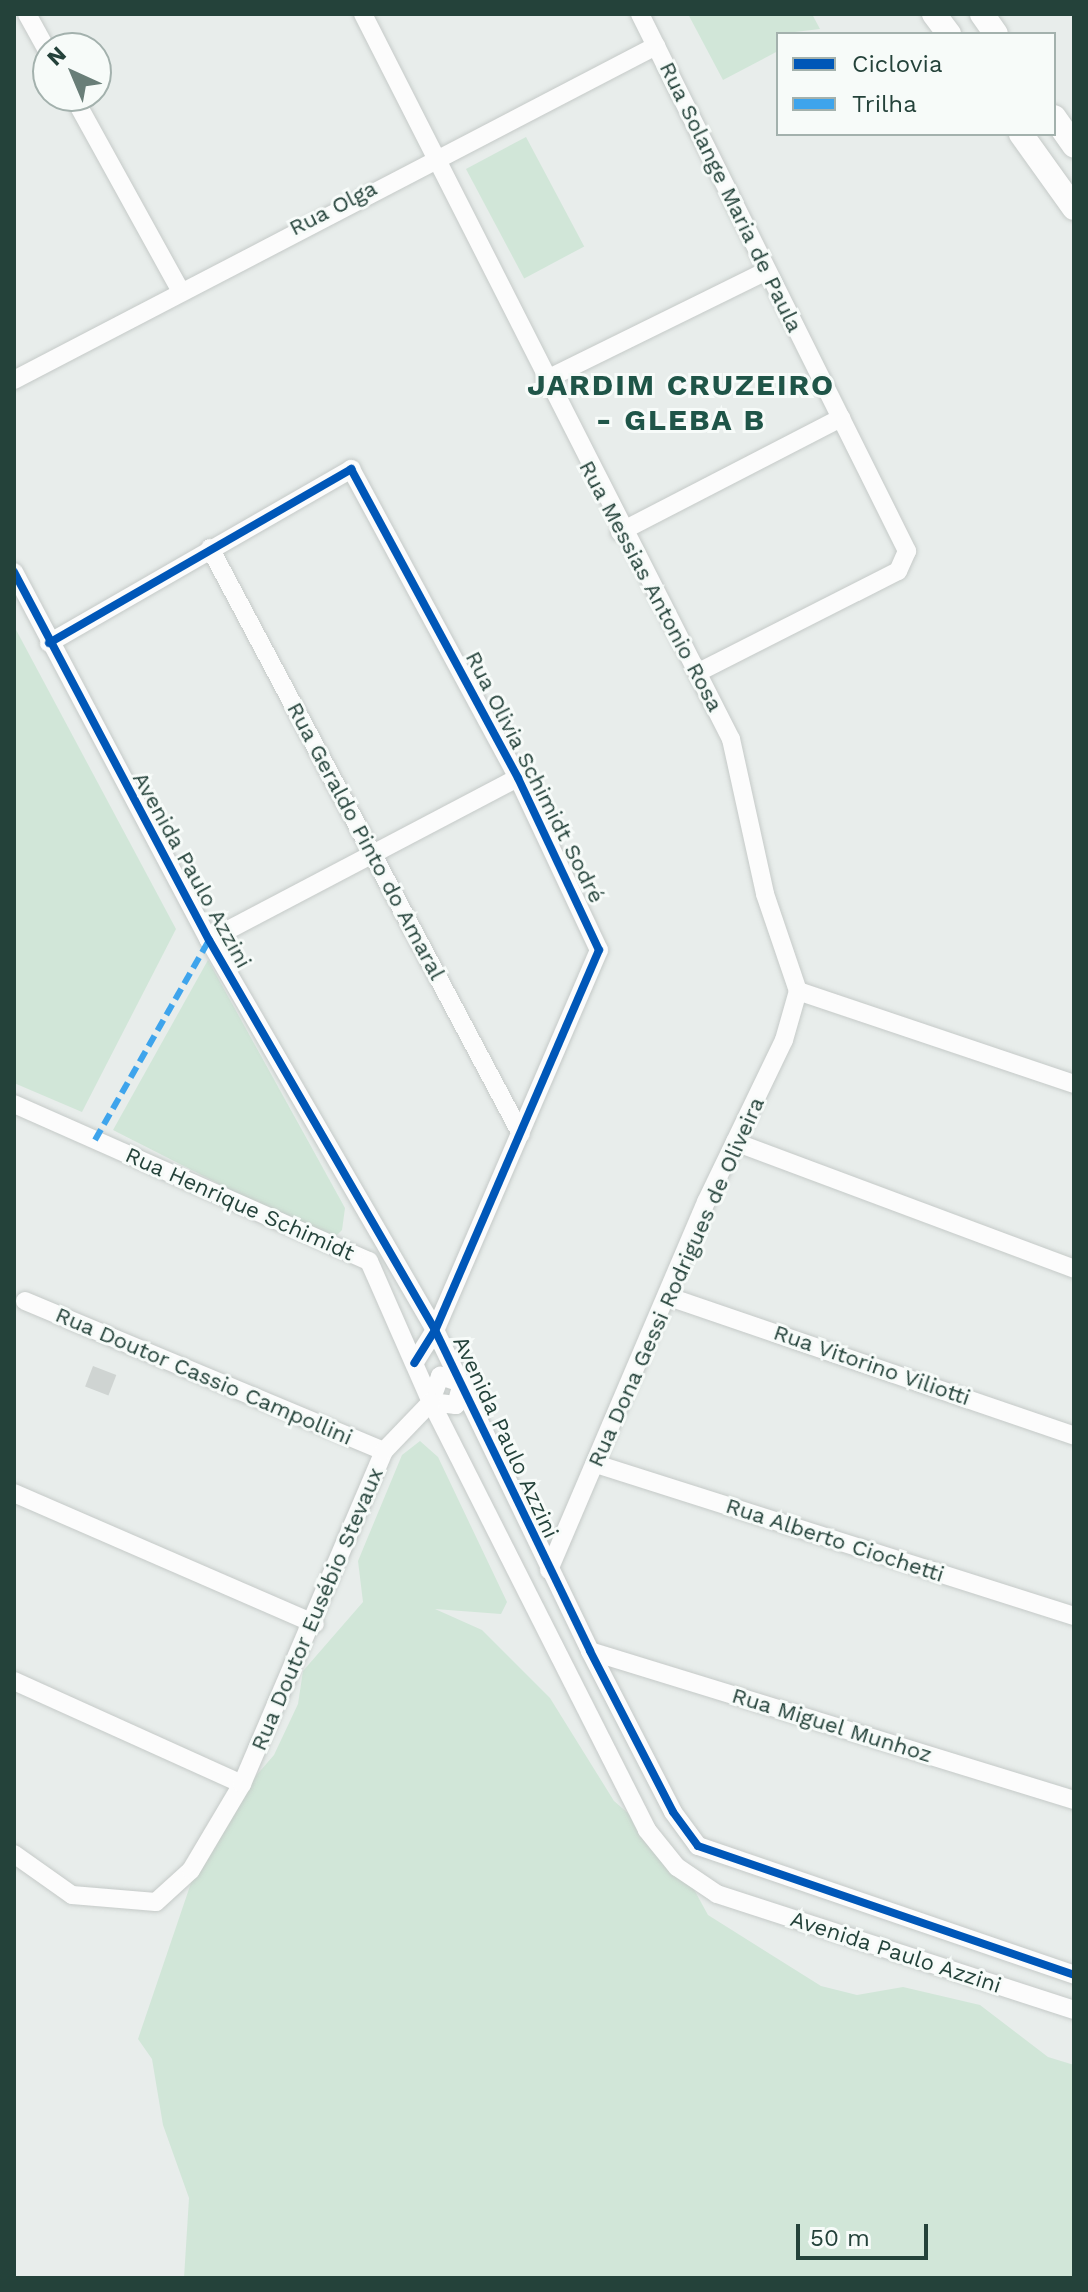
<!DOCTYPE html>
<html>
<head>
<meta charset="utf-8">
<style>
	body { margin:0 }
	#map { position:relative; width:1088px; height:2292px; overflow:hidden; background:#e8edeb; font-family:"Work Sans",sans-serif }
	div>[style] { position:absolute }
	.green>* { inset:0; background:#d1e6d8; transform-origin:0 0 }
	.building>* { inset:0; background:#cfd4d2; transform-origin:0 0 }
	.roads { filter:drop-shadow(0 0 2px #c5cac8) drop-shadow(0 0 2px #c5cac8) }
	.minor>* { height:18px; margin:-9px; padding:0 9px; transform-origin:9px; border-radius:9px; background:#fcfcfc }
	.secondary>* { height:24px; margin:-12px; padding:0 12px; transform-origin:12px; border-radius:12px; background:#fcfcfc }
	.quiet>* { height:6px; margin-top:-3px; transform-origin:0; background:repeating-linear-gradient(90deg,#3ea4ec 0 12px,transparent 0 18px) }
	.cycleway>* { height:8px; margin:-4px; padding:0 4px; transform-origin:4px; border-radius:4px; background:#0057b8 }
	span { translate:-50% -50%; white-space:nowrap; text-align:center; line-height:1.15; -webkit-text-stroke:6px #f7fbf9; paint-order:stroke }
	.street-label { font-size:22px; color:#24423a }
	.district-label { font-size:30px; color:#1f5548; font-weight:700; letter-spacing:2px }
	.frame { position:absolute; inset:0; border:16px solid #24423a; pointer-events:none }
	.legend { position:absolute; left:776px; top:32px; width:280px; height:104px; box-sizing:border-box; background:#f7fbf9; border:2px solid #a3b1ad; margin:0; padding:10px 14px; list-style:none; font-size:24px; color:#24423a }
	.legend li { display:flex; align-items:center; gap:16px; height:40px }
	.legend b { width:40px; border:2px solid #a3b1ad }
	.north { position:absolute; left:32px; top:32px; width:80px; height:80px; box-sizing:border-box; background:#f7fbf9; border:2px solid #a3b1ad; border-radius:50%; rotate:316deg; font-size:22px; font-weight:700; line-height:32px; text-align:center; color:#24423a }
	.north::after { content:''; display:block; margin:auto; width:28px; height:36px; background:#697e78; clip-path:polygon(50% 0,100% 100%,50% 72%,0 100%) }
	.scale { position:absolute; left:796px; top:2224px; width:132px; height:36px; box-sizing:border-box; border:4px solid #24423a; border-top:0; padding-left:10px; font-size:24px; line-height:28px; white-space:nowrap; color:#24423a; -webkit-text-stroke:6px #f7fbf9; paint-order:stroke }
</style>
</head>
<body>
<div id="map">
	<div class="green">
		<i style="clip-path:polygon(688px 14px,812px 14px,820px 29px,778px 34px,778px 51px,723px 80px)"></i>
		<i style="left:526px;top:137px;width:124px;height:68px;rotate:62deg"></i>
		<i style="clip-path:polygon(14px 626px,176px 929px,82px 1112px,14px 1083px)"></i>
		<i style="clip-path:polygon(208px 960px,345px 1208px,342px 1230px,331px 1241px,113px 1130px)"></i>
		<i style="clip-path:polygon(420px 1441px,438px 1457px,507px 1602px,501px 1614px,435px 1609px,482px 1630px,550px 1698px,614px 1801px,674px 1853px,708px 1915px,821px 1986px,857px 1995px,903px 1987px,980px 2005px,1048px 2057px,1074px 2065px,1074px 2278px,184px 2278px,189px 2198px,163px 2125px,152px 2059px,138px 2039px,209px 1830px,274px 1755px,298px 1704px,303px 1671px,363px 1602px,358px 1561px,402px 1455px)"></i>
	</div>
	<div class="building">
		<i style="left:93px;top:1366px;width:25px;height:22px;rotate:21deg"></i>
	</div>
	<div class="roads">
		<div class="minor">
			<i style="left:27px;top:14px;width:43px;rotate:61.1deg"></i>
			<i style="left:363px;top:14px;width:813px;rotate:63.09deg"></i>
			<i style="left:731px;top:739px;width:159px;rotate:77.6deg"></i>
			<i style="left:765px;top:894px;width:102px;rotate:71.2deg"></i>
			<i style="left:640px;top:14px;width:600px;rotate:63.56deg"></i>
			<i style="left:907px;top:551px;width:22px;rotate:114deg"></i>
			<i style="left:898px;top:571px;width:225px;rotate:153.1deg"></i>
			<i style="left:73px;top:96px;width:219px;rotate:61.1deg"></i>
			<i style="left:14px;top:380px;width:724px;rotate:-27.49deg"></i>
			<i style="left:545px;top:380px;width:247px;rotate:-26.2deg"></i>
			<i style="left:620px;top:532px;width:249px;rotate:-27.3deg"></i>
			<i style="left:210px;top:548px;width:663px;rotate:62.04deg"></i>
			<i style="left:14px;top:572px;width:416px;rotate:62.1deg"></i>
			<i style="left:209px;top:940px;width:451px;rotate:59.9deg"></i>
			<i style="left:435px;top:1330px;width:356px;rotate:64.2deg"></i>
			<i style="left:590px;top:1651px;width:181px;rotate:62.7deg"></i>
			<i style="left:673px;top:1812px;width:42px;rotate:53.7deg"></i>
			<i style="left:698px;top:1846px;width:398px;rotate:18.9deg"></i>
			<i style="left:49px;top:643px;width:349px;rotate:-29.9deg"></i>
			<i style="left:351px;top:469px;width:351px;rotate:61.6deg"></i>
			<i style="left:518px;top:778px;width:190px;rotate:64.8deg"></i>
			<i style="left:599px;top:950px;width:414px;rotate:113.3deg"></i>
			<i style="left:435px;top:1330px;width:39px;rotate:122deg"></i>
			<i style="left:209px;top:940px;width:349px;rotate:-27.7deg"></i>
			<i style="left:798px;top:991px;width:291px;rotate:18.6deg"></i>
			<i style="left:14px;top:1104px;width:388px;rotate:23.9deg"></i>
			<i style="left:369px;top:1261px;width:154px;rotate:66.3deg"></i>
			<i style="left:431px;top:1402px;width:479px;rotate:63.2deg"></i>
			<i style="left:647px;top:1830px;width:48px;rotate:51deg"></i>
			<i style="left:677px;top:1867px;width:48px;rotate:34deg"></i>
			<i style="left:717px;top:1894px;width:375px;rotate:18deg"></i>
			<i style="left:735px;top:1142px;width:362px;rotate:20.5deg"></i>
			<i style="left:669px;top:1297px;width:428px;rotate:18.9deg"></i>
			<i style="left:25px;top:1301px;width:389px;rotate:22.7deg"></i>
			<i style="left:431px;top:1401px;width:27px;rotate:-70deg"></i>
			<i style="left:440px;top:1376px;width:23px;rotate:18deg"></i>
			<i style="left:431px;top:1402px;width:25px;rotate:7deg"></i>
			<i style="left:456px;top:1405px;width:23px;rotate:-75deg"></i>
			<i style="left:596px;top:1464px;width:502px;rotate:17.64deg"></i>
			<i style="left:14px;top:1493px;width:328px;rotate:23.5deg"></i>
			<i style="left:549px;top:1570px;width:400px;rotate:-66.9deg"></i>
			<i style="left:706px;top:1202px;width:180px;rotate:-64.3deg"></i>
			<i style="left:784px;top:1040px;width:51px;rotate:-74.1deg"></i>
			<i style="left:590px;top:1651px;width:506px;rotate:17.11deg"></i>
			<i style="left:14px;top:1681px;width:250px;rotate:24.3deg"></i>
			<i style="left:14px;top:1854px;width:71px;rotate:35.3deg"></i>
			<i style="left:72px;top:1895px;width:84px;rotate:4.8deg"></i>
			<i style="left:156px;top:1902px;width:47px;rotate:-42.4deg"></i>
			<i style="left:191px;top:1870px;width:100px;rotate:-59.3deg"></i>
			<i style="left:242px;top:1784px;width:362px;rotate:-66.9deg"></i>
			<i style="left:384px;top:1451px;width:68px;rotate:-46.2deg"></i>
		</div>
		<div class="secondary">
			<i style="left:934px;top:14px;width:25px;rotate:53deg"></i>
			<i style="left:982px;top:14px;width:24px;rotate:55deg"></i>
			<i style="left:1054px;top:117px;width:35px;rotate:55deg"></i>
			<i style="left:1021px;top:134px;width:91px;rotate:54.4deg"></i>
		</div>
	</div>
	<div class="quiet">
		<i style="left:95px;top:1140px;width:230px;rotate:-60.3deg"></i>
	</div>
	<div class="cycleway">
		<i style="left:14px;top:572px;width:416px;rotate:62.1deg"></i>
		<i style="left:209px;top:940px;width:451px;rotate:59.9deg"></i>
		<i style="left:435px;top:1330px;width:356px;rotate:64.2deg"></i>
		<i style="left:590px;top:1651px;width:181px;rotate:62.7deg"></i>
		<i style="left:673px;top:1812px;width:42px;rotate:53.7deg"></i>
		<i style="left:698px;top:1846px;width:398px;rotate:18.9deg"></i>
		<i style="left:49px;top:643px;width:349px;rotate:-29.9deg"></i>
		<i style="left:351px;top:469px;width:351px;rotate:61.6deg"></i>
		<i style="left:518px;top:778px;width:190px;rotate:64.8deg"></i>
		<i style="left:599px;top:950px;width:414px;rotate:113.3deg"></i>
		<i style="left:435px;top:1330px;width:39px;rotate:122deg"></i>
	</div>
	<div class="street-label">
		<span style="left:731px;top:197px;rotate:64deg">Rua Solange Maria de Paula</span>
		<span style="left:333px;top:208px;rotate:-27deg">Rua Olga</span>
		<span style="left:651px;top:586px;rotate:62deg">Rua Messias Antonio Rosa</span>
		<span style="left:535px;top:777px;rotate:63deg">Rua Olivia Schimidt Sodré</span>
		<span style="left:366px;top:841px;rotate:62deg">Rua Geraldo Pinto do Amaral</span>
		<span style="left:192px;top:870px;rotate:61deg">Avenida Paulo Azzini</span>
		<span style="left:240px;top:1204px;rotate:24deg">Rua Henrique Schimidt</span>
		<span style="left:676px;top:1282px;rotate:-66deg">Rua Dona Gessi Rodrigues de Oliveira</span>
		<span style="left:872px;top:1365px;rotate:19deg">Rua Vitorino Viliotti</span>
		<span style="left:204px;top:1376px;rotate:23deg">Rua Doutor Cassio Campollini</span>
		<span style="left:506px;top:1437px;rotate:65deg">Avenida Paulo Azzini</span>
		<span style="left:835px;top:1540px;rotate:18deg">Rua Alberto Ciochetti</span>
		<span style="left:317px;top:1609px;rotate:-67deg">Rua Doutor Eusébio Stevaux</span>
		<span style="left:832px;top:1725px;rotate:17deg">Rua Miguel Munhoz</span>
		<span style="left:896px;top:1952px;rotate:18deg">Avenida Paulo Azzini</span>
	</div>
	<div class="district-label">
		<span style="left:681px;top:402px">JARDIM CRUZEIRO<br>- GLEBA B</span>
	</div>
	<div class="frame"></div>
	<ul class="legend">
	<li><b style="height:10px;background:#0057b8"></b>Ciclovia</li>
	<li><b style="height:10px;background:#3ea4ec"></b>Trilha</li>
	</ul>
	<div class="north">N</div>
	<div class="scale">50 m</div>
</div>
</body>
</html>
